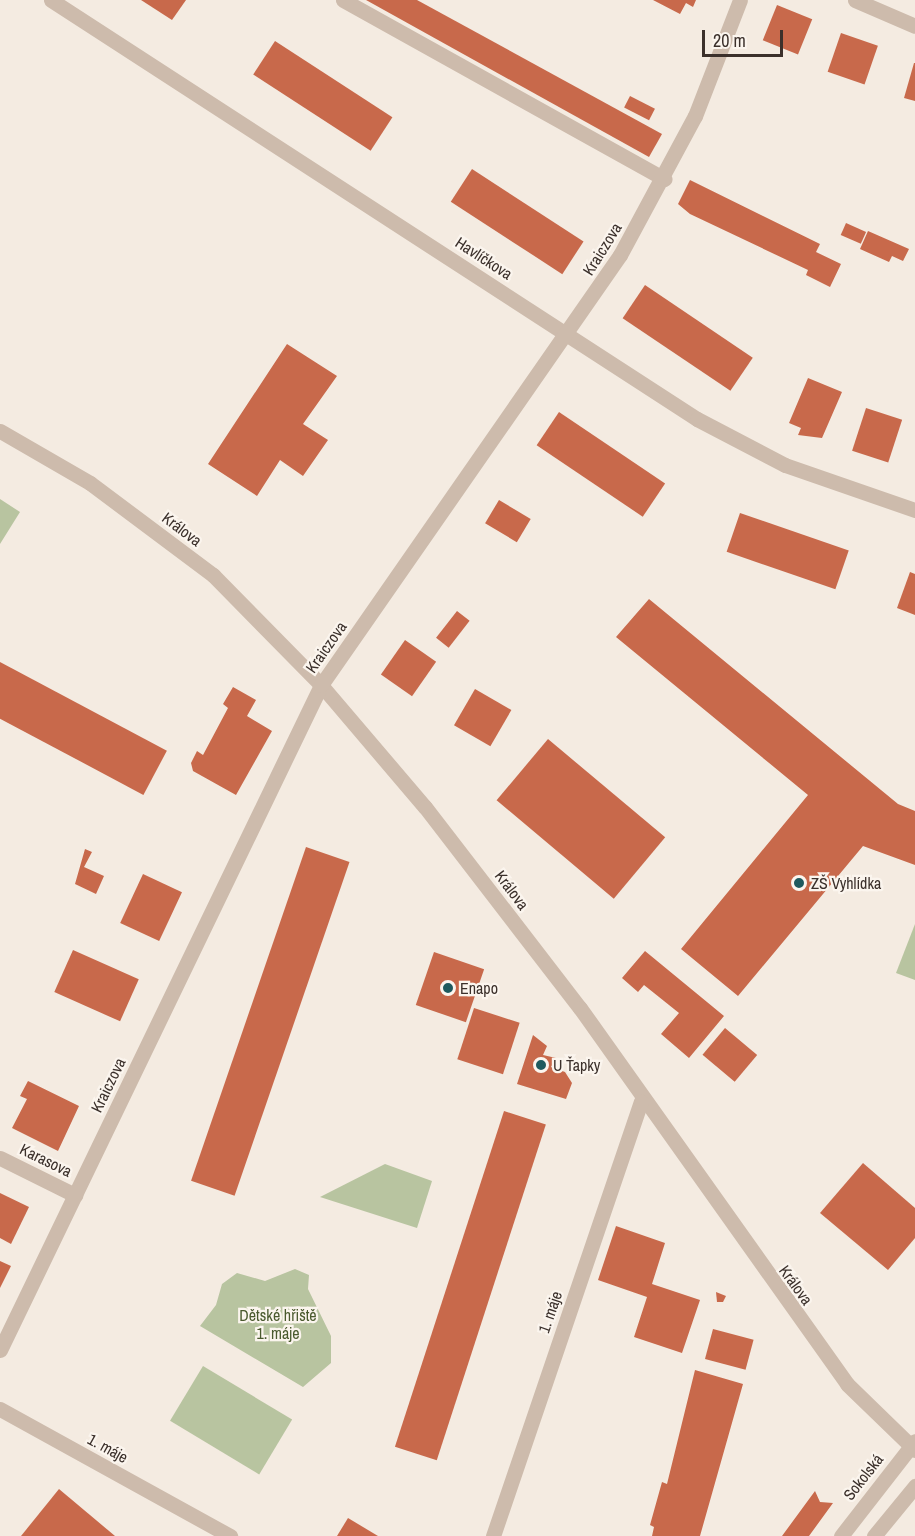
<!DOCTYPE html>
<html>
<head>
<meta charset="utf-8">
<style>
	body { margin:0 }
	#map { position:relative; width:915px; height:1536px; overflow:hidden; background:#f4ebe1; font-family:"Archivo Narrow",sans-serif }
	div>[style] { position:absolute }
	.green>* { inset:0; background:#b8c4a0; transform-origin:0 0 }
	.building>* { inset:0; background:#c8694b; transform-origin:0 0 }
	.minor>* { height:15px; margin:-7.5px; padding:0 7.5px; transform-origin:7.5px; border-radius:7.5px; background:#cdbbac }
	.dots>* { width:16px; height:16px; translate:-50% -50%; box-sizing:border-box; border:3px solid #fbf5ee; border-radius:50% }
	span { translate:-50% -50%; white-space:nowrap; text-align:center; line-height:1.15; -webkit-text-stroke:4.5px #fbf5ee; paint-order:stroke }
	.street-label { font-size:16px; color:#3b302b }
	.poi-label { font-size:16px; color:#3b302b }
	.left { translate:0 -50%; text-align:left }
	.park-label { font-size:16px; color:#4a5a2e }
	.scale { position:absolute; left:702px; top:30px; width:81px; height:27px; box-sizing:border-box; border:3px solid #3b302b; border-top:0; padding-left:8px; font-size:18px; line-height:21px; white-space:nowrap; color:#3b302b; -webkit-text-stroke:4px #fbf5ee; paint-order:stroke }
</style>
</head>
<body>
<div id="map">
	<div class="green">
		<i style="clip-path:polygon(0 499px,20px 512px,0 544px)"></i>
		<i style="clip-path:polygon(915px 924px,915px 980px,896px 973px)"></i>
		<i style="clip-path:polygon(385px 1164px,432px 1181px,417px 1228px,320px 1197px)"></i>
		<i style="clip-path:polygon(295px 1269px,309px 1275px,308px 1289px,331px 1336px,331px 1363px,303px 1387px,200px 1326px,216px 1305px,222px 1284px,237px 1273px,265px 1281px)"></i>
		<i style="left:203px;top:1366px;width:104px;height:64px;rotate:31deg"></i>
	</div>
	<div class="building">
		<i style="clip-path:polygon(141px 0,186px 0,172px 20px)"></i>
		<i style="clip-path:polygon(366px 0,417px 0,662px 134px,649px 157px)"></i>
		<i style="clip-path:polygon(653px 0,696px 0,693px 7px,686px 3px,680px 14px)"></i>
		<i style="left:777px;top:5px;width:38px;height:38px;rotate:22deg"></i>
		<i style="left:841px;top:33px;width:39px;height:41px;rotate:19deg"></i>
		<i style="left:275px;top:41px;width:140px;height:40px;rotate:33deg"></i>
		<i style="clip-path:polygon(914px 63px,915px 63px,915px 101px,904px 98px)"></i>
		<i style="left:630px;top:96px;width:28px;height:13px;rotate:27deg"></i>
		<i style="left:472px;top:169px;width:133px;height:39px;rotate:33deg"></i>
		<i style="clip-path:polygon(690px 180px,820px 244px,816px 252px,841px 264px,830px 287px,806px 275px,808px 270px,690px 214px,678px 204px)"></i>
		<i style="left:846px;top:223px;width:22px;height:13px;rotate:24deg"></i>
		<i style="clip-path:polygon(868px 231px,909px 249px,903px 261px,892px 256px,889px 262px,860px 249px)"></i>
		<i style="left:645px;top:285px;width:130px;height:40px;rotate:34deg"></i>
		<i style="clip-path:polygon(287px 344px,337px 376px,303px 424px,328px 440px,303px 476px,280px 460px,257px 496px,208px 464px)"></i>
		<i style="clip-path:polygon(808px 378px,842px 392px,822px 438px,798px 435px,801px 428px,789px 423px)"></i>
		<i style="left:866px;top:408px;width:38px;height:45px;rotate:18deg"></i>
		<i style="left:559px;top:412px;width:128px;height:40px;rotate:34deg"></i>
		<i style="left:499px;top:500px;width:37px;height:27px;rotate:31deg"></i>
		<i style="left:740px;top:513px;width:115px;height:41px;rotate:19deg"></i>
		<i style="clip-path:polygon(910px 572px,915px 574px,915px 615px,897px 608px)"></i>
		<i style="clip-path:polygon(649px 599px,898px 804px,915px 811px,915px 865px,863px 846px,738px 996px,681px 949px,808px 795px,616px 637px)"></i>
		<i style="left:457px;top:611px;width:16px;height:34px;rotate:38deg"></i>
		<i style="left:405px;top:640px;width:38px;height:42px;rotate:35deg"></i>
		<i style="left:0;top:662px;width:189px;height:50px;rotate:28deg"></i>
		<i style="clip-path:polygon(233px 687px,256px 700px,247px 716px,272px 731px,236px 795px,193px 771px,191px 763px,197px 751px,203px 755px,228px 708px,223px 704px)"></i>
		<i style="left:475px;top:689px;width:42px;height:42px;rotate:30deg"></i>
		<i style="left:548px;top:739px;width:153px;height:80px;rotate:40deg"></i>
		<i style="left:306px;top:847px;width:46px;height:353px;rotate:19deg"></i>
		<i style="clip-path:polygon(85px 849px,92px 852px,84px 867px,104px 876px,96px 894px,75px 884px)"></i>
		<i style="left:143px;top:874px;width:43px;height:54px;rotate:25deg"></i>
		<i style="left:73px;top:950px;width:72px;height:46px;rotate:24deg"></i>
		<i style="clip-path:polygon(645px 951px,724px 1016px,689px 1058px,661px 1034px,679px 1013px,644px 985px,638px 992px,622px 978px)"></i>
		<i style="left:434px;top:952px;width:53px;height:56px;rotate:19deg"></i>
		<i style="left:474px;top:1008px;width:48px;height:54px;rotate:18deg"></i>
		<i style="left:725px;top:1028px;width:42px;height:35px;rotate:40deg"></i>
		<i style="clip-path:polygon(533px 1035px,547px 1046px,543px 1055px,556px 1058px,551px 1067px,565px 1072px,572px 1083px,566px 1099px,517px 1084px)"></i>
		<i style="clip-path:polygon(28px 1081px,79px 1106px,58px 1151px,12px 1128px,27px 1099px,20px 1096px)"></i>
		<i style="left:504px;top:1111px;width:44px;height:353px;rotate:18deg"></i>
		<i style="clip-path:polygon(863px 1163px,915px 1208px,915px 1238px,888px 1270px,820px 1213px)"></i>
		<i style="clip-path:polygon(0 1193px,29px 1207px,11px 1244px,0 1238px)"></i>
		<i style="clip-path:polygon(616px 1226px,665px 1243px,652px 1284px,700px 1300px,682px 1353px,634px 1337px,647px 1297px,598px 1280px)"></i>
		<i style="clip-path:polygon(0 1261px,11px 1266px,0 1288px)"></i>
		<i style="clip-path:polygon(716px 1292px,726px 1296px,723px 1302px,717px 1302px)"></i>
		<i style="left:713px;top:1329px;width:42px;height:31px;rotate:15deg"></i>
		<i style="clip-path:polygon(695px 1370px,743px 1384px,700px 1536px,652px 1536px,654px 1527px,650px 1525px,662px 1482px,667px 1484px)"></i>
		<i style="clip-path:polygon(59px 1489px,115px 1536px,21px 1536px)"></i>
		<i style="clip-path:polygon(815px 1491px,820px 1502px,833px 1503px,809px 1536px,782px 1536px)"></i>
		<i style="clip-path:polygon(348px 1518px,378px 1536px,337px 1536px)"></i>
	</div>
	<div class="minor">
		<i style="left:51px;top:0;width:770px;rotate:32.97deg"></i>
		<i style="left:697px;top:419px;width:99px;rotate:27.6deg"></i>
		<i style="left:785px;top:465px;width:138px;rotate:19.1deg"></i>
		<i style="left:343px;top:0;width:368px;rotate:29.1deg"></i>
		<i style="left:855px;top:0;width:65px;rotate:23.4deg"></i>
		<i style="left:0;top:431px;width:104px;rotate:30deg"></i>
		<i style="left:90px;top:483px;width:154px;rotate:36.8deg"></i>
		<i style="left:213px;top:575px;width:154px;rotate:45.5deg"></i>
		<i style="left:321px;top:685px;width:160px;rotate:49.6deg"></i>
		<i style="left:425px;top:807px;width:254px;rotate:52.4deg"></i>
		<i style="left:580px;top:1008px;width:461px;rotate:54.6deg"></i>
		<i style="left:847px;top:1384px;width:95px;rotate:44.1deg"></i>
		<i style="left:0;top:1158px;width:84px;rotate:26.3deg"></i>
		<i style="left:0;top:1350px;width:738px;rotate:-64.23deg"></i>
		<i style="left:321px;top:685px;width:524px;rotate:-55.19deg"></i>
		<i style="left:620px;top:255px;width:158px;rotate:-61.7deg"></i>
		<i style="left:695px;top:116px;width:124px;rotate:-68.8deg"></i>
		<i style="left:0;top:1409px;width:263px;rotate:28.9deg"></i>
		<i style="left:493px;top:1536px;width:459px;rotate:-71.2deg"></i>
		<i style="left:841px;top:1536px;width:120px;rotate:-52.1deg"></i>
		<i style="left:874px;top:1536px;width:65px;rotate:-50.6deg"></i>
	</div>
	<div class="dots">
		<i style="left:799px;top:883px;background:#1f5a5e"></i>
		<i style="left:448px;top:988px;background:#1f5a5e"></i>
		<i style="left:541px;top:1065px;background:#1f5a5e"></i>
	</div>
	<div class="street-label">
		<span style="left:602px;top:249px;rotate:-58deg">Kraiczova</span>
		<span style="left:484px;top:258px;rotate:33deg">Havlíčkova</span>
		<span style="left:182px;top:529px;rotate:37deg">Králova</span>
		<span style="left:326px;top:647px;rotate:-55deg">Kraiczova</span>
		<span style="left:512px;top:890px;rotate:53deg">Králova</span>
		<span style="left:108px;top:1085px;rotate:-64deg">Kraiczova</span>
		<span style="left:46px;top:1160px;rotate:26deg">Karasova</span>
		<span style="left:796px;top:1285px;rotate:54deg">Králova</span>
		<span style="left:550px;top:1312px;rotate:-71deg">1. máje</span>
		<span style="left:108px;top:1448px;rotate:29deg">1. máje</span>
		<span style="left:863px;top:1477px;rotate:-52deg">Sokolská</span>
	</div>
	<div class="poi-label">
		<span class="left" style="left:811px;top:883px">ZŠ Vyhlídka</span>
		<span class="left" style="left:460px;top:988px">Enapo</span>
		<span class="left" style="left:553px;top:1065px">U Ťapky</span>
	</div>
	<div class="park-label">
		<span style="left:278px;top:1324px">Dětské hřiště<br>1. máje</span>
	</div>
	<div class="scale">20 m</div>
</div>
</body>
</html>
